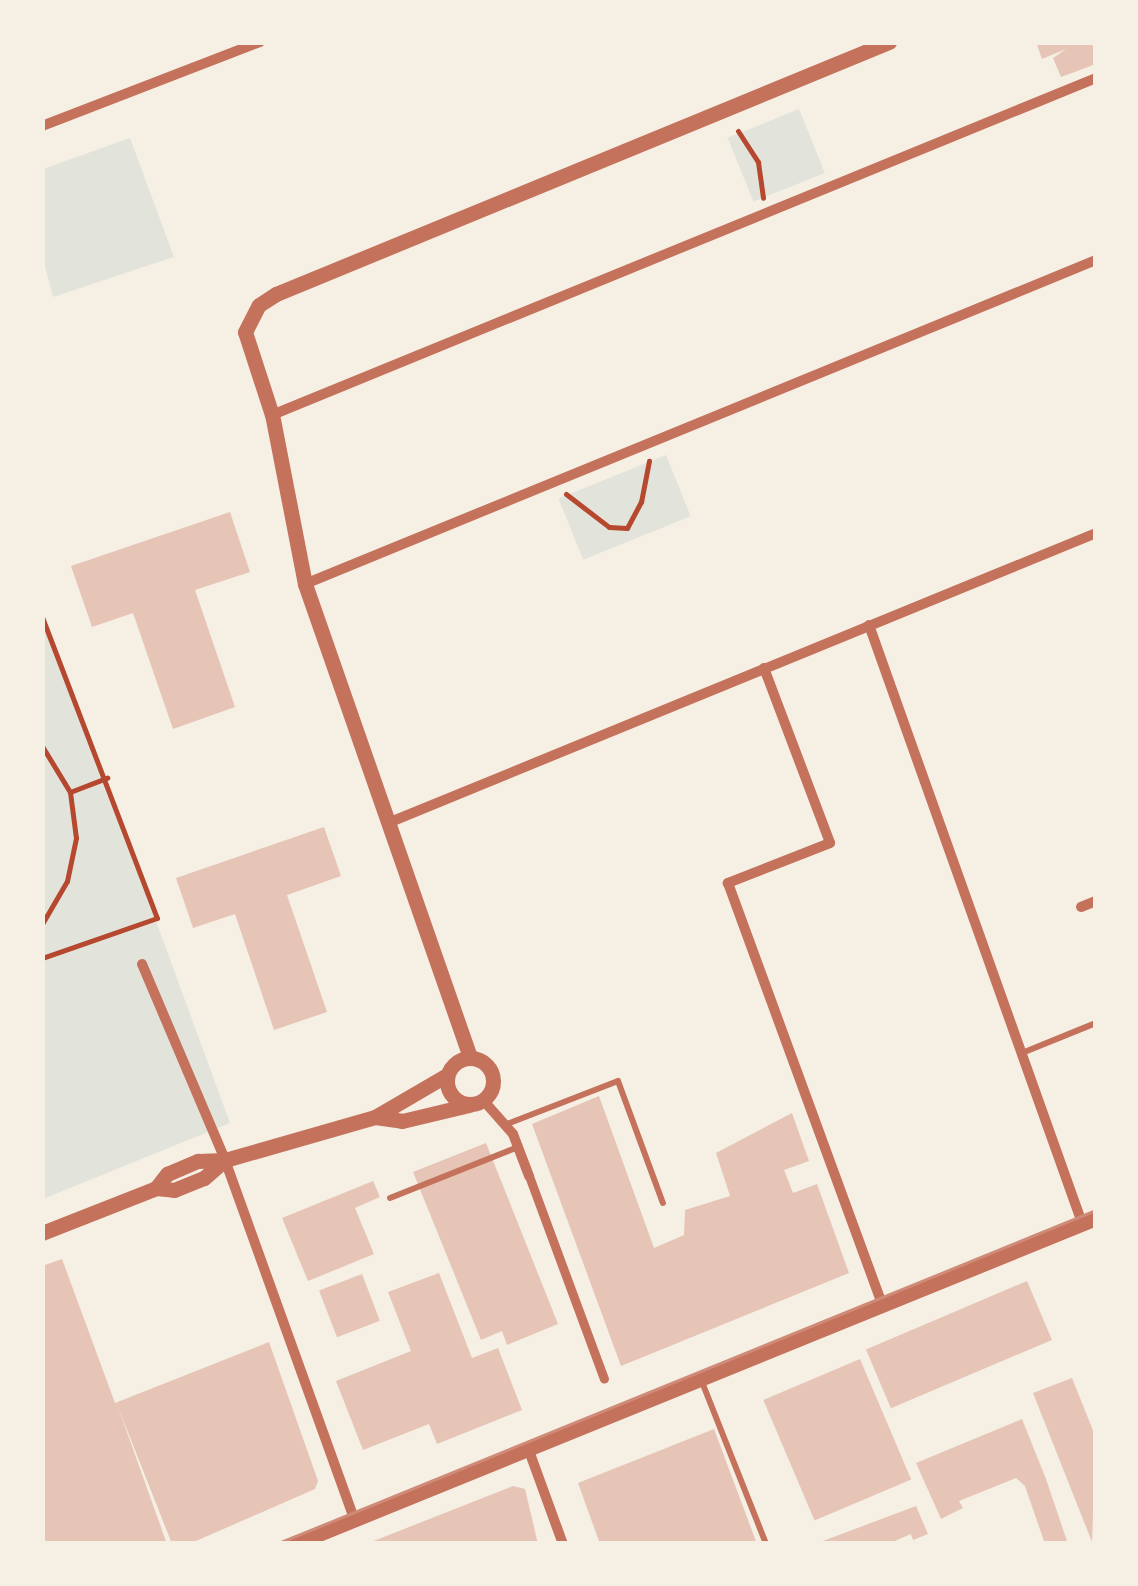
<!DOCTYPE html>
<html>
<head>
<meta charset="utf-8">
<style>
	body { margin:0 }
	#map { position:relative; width:1138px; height:1586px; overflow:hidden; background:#f6efe4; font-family:Manrope,sans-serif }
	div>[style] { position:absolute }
	.green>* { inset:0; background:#e2e4dc; transform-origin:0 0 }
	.building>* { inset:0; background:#e6c5b7; transform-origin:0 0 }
	.path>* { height:5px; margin:-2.5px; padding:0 2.5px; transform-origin:2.5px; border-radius:2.5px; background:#b5482f }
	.service>* { height:6px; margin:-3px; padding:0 3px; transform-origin:3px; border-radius:3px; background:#c5725c }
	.pedestrian>* { height:9px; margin:-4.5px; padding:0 4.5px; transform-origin:4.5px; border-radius:4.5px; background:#c5725c }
	.minor>* { height:10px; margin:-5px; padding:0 5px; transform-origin:5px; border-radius:5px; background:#c5725c }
	.tertiary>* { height:15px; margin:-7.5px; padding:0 7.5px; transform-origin:7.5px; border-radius:7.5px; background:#c5725c }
	.tertiary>.ring { margin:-7.5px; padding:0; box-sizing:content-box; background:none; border:15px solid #c5725c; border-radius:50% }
	.tram>* { height:2.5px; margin:-1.25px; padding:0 1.25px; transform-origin:1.25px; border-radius:1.25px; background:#cf8b77 }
	span { translate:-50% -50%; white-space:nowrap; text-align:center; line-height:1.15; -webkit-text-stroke:9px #f6efe4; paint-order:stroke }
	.frame { position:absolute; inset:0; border:45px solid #f6efe4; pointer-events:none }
</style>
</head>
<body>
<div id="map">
	<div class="green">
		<i style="left:799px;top:109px;width:69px;height:77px;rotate:68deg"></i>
		<i style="clip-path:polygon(130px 138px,174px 257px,53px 297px,43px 259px,43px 169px)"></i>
		<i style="left:666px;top:455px;width:66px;height:116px;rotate:68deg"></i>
		<i style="clip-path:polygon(42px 610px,230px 1123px,43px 1199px,42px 1199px)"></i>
	</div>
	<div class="building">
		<i style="clip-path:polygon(1036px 42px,1096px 42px,1096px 64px,1061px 77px,1053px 58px,1066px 49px,1042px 59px)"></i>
		<i style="clip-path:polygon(230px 512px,250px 572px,195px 590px,235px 707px,173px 729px,133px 613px,92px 627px,71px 566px)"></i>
		<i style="clip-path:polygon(324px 827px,341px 876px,287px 895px,327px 1012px,274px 1030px,235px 914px,193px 928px,176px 878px)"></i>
		<i style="clip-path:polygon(599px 1096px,654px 1248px,684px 1235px,685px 1210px,730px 1196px,716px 1153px,792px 1113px,809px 1161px,784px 1170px,793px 1193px,817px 1184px,849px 1273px,621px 1366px,532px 1124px)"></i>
		<i style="clip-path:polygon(486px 1143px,558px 1324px,507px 1345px,502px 1331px,481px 1340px,413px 1172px)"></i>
		<i style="clip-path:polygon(373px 1181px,380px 1197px,355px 1208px,374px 1254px,308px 1281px,282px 1218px)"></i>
		<i style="clip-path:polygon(62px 1259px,115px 1403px,269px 1342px,318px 1481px,315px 1489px,189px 1544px,172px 1544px,118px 1407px,167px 1544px,42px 1544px,42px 1266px)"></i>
		<i style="clip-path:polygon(439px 1273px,472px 1358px,498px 1348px,522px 1410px,437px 1444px,429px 1424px,363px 1450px,336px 1381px,411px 1351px,388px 1292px)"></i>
		<i style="left:362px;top:1274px;width:50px;height:46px;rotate:69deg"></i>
		<i style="left:1027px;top:1281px;width:64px;height:175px;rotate:67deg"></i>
		<i style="left:860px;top:1359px;width:131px;height:105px;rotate:67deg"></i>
		<i style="clip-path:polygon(1072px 1378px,1096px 1438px,1092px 1542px,1033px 1393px)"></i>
		<i style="clip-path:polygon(1022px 1419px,1046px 1479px,1068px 1544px,1045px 1544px,1025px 1486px,1016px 1478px,959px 1501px,963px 1508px,941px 1519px,916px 1463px)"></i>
		<i style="clip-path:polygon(714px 1429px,757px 1544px,600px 1544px,578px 1483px)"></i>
		<i style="clip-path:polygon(513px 1486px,525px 1489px,538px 1544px,366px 1544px)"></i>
		<i style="clip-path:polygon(916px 1506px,928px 1534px,913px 1540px,911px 1534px,888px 1544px,815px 1544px)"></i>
	</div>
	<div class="path">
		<i style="left:738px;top:131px;width:37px;rotate:57deg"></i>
		<i style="left:758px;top:162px;width:36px;rotate:82deg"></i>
		<i style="left:566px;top:494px;width:54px;rotate:37.5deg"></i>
		<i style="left:609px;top:527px;width:18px;rotate:3deg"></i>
		<i style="left:627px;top:528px;width:30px;rotate:-62deg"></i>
		<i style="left:641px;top:502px;width:42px;rotate:-79deg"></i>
		<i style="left:42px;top:617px;width:322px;rotate:69.1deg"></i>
		<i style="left:157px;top:918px;width:122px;rotate:160.8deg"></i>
		<i style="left:42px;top:746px;width:54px;rotate:58.7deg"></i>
		<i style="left:70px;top:792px;width:46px;rotate:82.6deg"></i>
		<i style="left:76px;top:838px;width:44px;rotate:101.8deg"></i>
		<i style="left:67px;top:881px;width:50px;rotate:120.2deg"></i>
		<i style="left:70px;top:792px;width:40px;rotate:-21deg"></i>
	</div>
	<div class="service">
		<i style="left:1022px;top:1053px;width:80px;rotate:-22.1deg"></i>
		<i style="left:507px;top:1124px;width:119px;rotate:-21.2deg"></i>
		<i style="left:618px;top:1081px;width:130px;rotate:69.8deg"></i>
		<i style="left:390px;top:1198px;width:138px;rotate:-21.7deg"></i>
		<i style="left:702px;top:1382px;width:174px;rotate:68.4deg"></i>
	</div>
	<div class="pedestrian">
		<i style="left:529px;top:1176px;width:216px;rotate:69.7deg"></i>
	</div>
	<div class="minor">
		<i style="left:42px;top:126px;width:234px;rotate:-21.1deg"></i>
		<i style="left:272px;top:415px;width:890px;rotate:-22.24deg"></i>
		<i style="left:305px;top:584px;width:855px;rotate:-22.27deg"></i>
		<i style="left:869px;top:625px;width:635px;rotate:70.39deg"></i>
		<i style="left:764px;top:668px;width:187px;rotate:69.3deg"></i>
		<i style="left:830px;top:843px;width:110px;rotate:158.6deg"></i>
		<i style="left:728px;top:883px;width:448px;rotate:69.9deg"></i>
		<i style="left:388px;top:823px;width:765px;rotate:-22.27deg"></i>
		<i style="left:1081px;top:907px;width:16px;rotate:-22deg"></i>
		<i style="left:142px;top:964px;width:213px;rotate:67deg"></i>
		<i style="left:225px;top:1160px;width:381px;rotate:70.2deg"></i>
		<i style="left:483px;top:1100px;width:45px;rotate:48.6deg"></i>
		<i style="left:513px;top:1134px;width:45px;rotate:69.1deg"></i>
		<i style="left:528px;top:1448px;width:102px;rotate:70deg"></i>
	</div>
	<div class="tertiary">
		<i style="left:470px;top:1057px;width:501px;rotate:-109.23deg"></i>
		<i style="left:305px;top:584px;width:172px;rotate:-101deg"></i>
		<i style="left:272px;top:415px;width:87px;rotate:-108deg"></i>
		<i style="left:245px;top:332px;width:30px;rotate:-63deg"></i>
		<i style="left:259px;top:305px;width:20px;rotate:-33deg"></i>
		<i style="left:276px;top:294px;width:663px;rotate:-22.35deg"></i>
		<i class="ring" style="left:447px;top:1058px;width:31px;height:31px"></i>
		<i style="left:375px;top:1117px;width:27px;rotate:8deg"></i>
		<i style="left:402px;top:1121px;width:69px;rotate:-13.4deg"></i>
		<i style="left:156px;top:1188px;width:18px;rotate:-52deg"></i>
		<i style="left:167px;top:1174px;width:34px;rotate:-23deg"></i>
		<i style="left:198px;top:1161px;width:27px;rotate:-2deg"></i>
		<i style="left:225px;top:1160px;width:156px;rotate:-16deg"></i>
		<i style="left:375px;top:1117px;width:83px;rotate:-30.3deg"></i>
		<i style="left:42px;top:1233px;width:123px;rotate:-21.5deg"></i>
		<i style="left:156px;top:1188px;width:18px;rotate:6deg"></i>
		<i style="left:174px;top:1190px;width:32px;rotate:-22deg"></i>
		<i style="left:204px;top:1178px;width:28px;rotate:-41deg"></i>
		<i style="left:294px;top:1544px;width:866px;rotate:-22.12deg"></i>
	</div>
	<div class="tram">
		<i style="left:276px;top:1544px;width:885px;rotate:-22.16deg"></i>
	</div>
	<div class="frame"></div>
</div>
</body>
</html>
